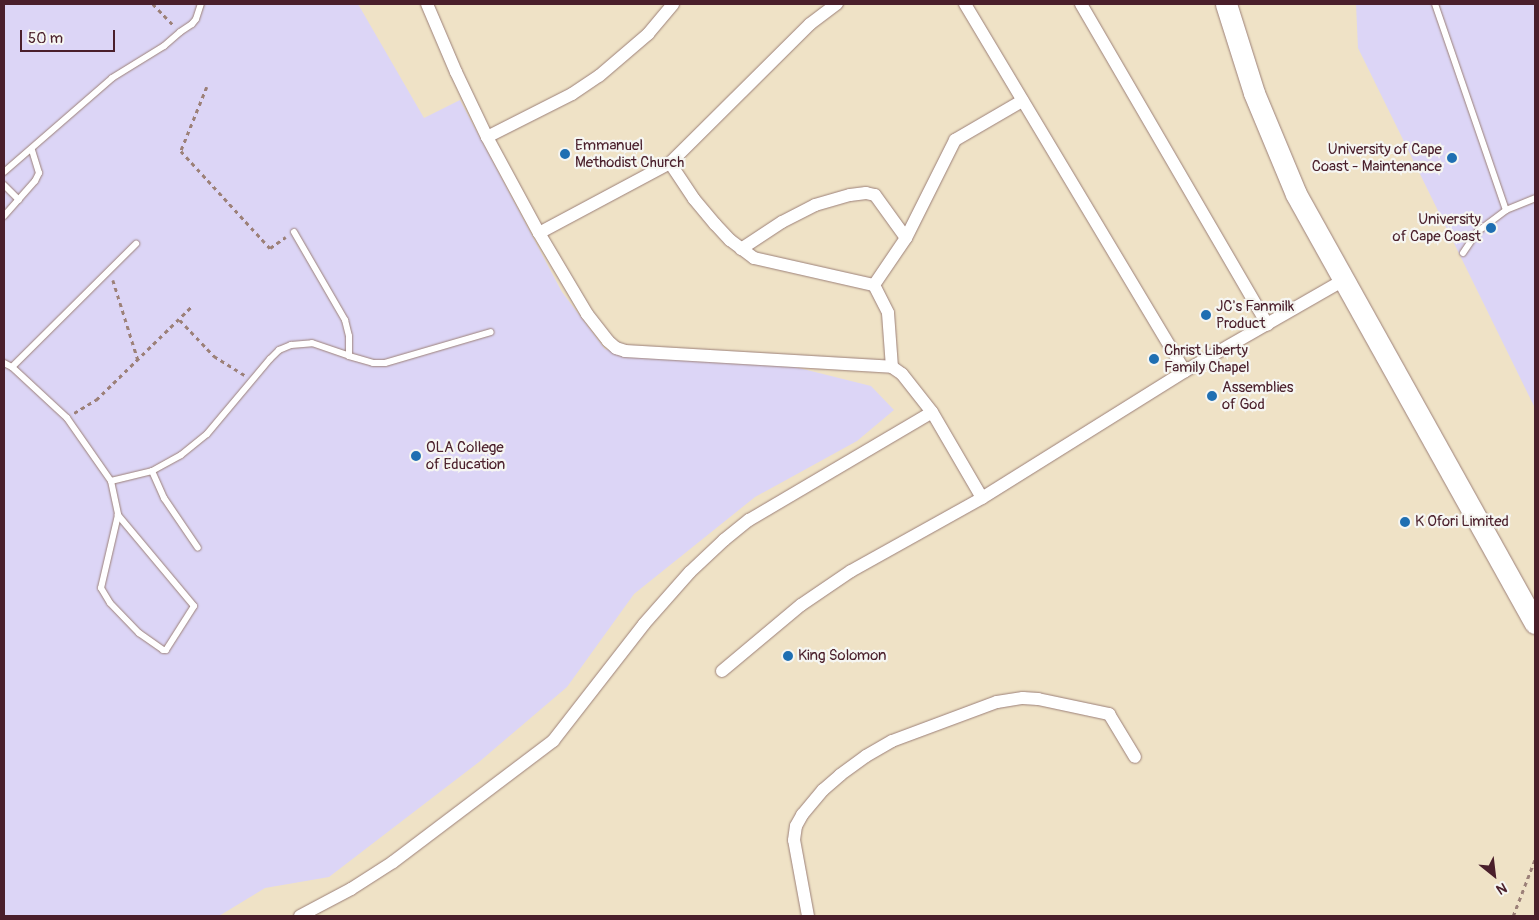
<!DOCTYPE html>
<html>
<head>
<meta charset="utf-8">
<style>
	body { margin:0 }
	#map { position:relative; width:1539px; height:920px; overflow:hidden; background:#efe2c6; font-family:Pangolin,sans-serif }
	div>[style] { position:absolute }
	.built>* { inset:0; background:#dcd5f6 }
	.path>* { height:2.5px; margin-top:-1.25px; transform-origin:0; background:repeating-linear-gradient(90deg,#9c8078 0 4px,transparent 0 8px) }
	.roads { filter:drop-shadow(0 0 1px #9c8078) drop-shadow(0 0 1px #9c8078) }
	.service>* { height:6px; margin:-3px; padding:0 3px; transform-origin:3px; border-radius:3px; background:#fff }
	.minor>* { height:12px; margin:-6px; padding:0 6px; transform-origin:6px; border-radius:6px; background:#fff }
	.trunk>* { height:21px; margin:-10.5px; padding:0 10.5px; transform-origin:10.5px; border-radius:10.5px; background:#fff }
	.dots>* { width:14px; height:14px; translate:-50% -50%; box-sizing:border-box; border:2px solid #f6f6f2; border-radius:50% }
	span { translate:-50% -50%; white-space:nowrap; text-align:center; line-height:1.15; -webkit-text-stroke:4.5px #f6f6f2; paint-order:stroke }
	.poi-label { font-size:15px; color:#4a1f2b }
	.left { translate:0 -50%; text-align:left }
	.right { translate:-100% -50%; text-align:right }
	.frame { position:absolute; inset:0; border:5px solid #4a1f2b; pointer-events:none }
	.north { position:absolute; left:1469px; top:850px; width:50px; height:50px; -webkit-text-stroke:4px #f6f6f2; paint-order:stroke; rotate:151deg; font-size:14px; font-weight:700; line-height:20px; text-align:center; color:#4a1f2b }
	.north::after { content:''; display:block; margin:auto; width:18px; height:22px; background:#4a1f2b; clip-path:polygon(50% 0,100% 100%,50% 72%,0 100%) }
	.scale { position:absolute; left:20px; top:30px; width:95px; height:22px; box-sizing:border-box; border:2px solid #4a1f2b; border-top:0; padding-left:6px; font-size:15px; line-height:18px; white-space:nowrap; color:#4a1f2b; -webkit-text-stroke:4px #f6f6f2; paint-order:stroke }
</style>
</head>
<body>
<div id="map">
	<div class="built">
		<i style="clip-path:polygon(4px 4px,358px 4px,424px 118px,460px 100px,562px 292px,605px 349px,631px 355px,795px 367px,871px 386px,894px 410px,857px 441px,755px 497px,634px 594px,567px 687px,479px 762px,329px 877px,265px 888px,219px 916px,4px 916px)"></i>
		<i style="clip-path:polygon(1356px 4px,1535px 4px,1535px 408px,1358px 48px)"></i>
	</div>
	<div class="path">
		<i style="left:153px;top:4px;width:29px;rotate:46deg"></i>
		<i style="left:207px;top:87px;width:69px;rotate:112.1deg"></i>
		<i style="left:181px;top:151px;width:132px;rotate:47.5deg"></i>
		<i style="left:270px;top:248px;width:19px;rotate:-35deg"></i>
		<i style="left:113px;top:280px;width:84px;rotate:72.6deg"></i>
		<i style="left:180px;top:320px;width:50px;rotate:46.6deg"></i>
		<i style="left:214px;top:356px;width:36px;rotate:32deg"></i>
		<i style="left:74px;top:413px;width:26px;rotate:-31deg"></i>
		<i style="left:96px;top:400px;width:133px;rotate:-44.4deg"></i>
		<i style="left:1513px;top:916px;width:61px;rotate:-68.9deg"></i>
	</div>
	<div class="roads">
		<div class="service">
			<i style="left:1435px;top:4px;width:218px;rotate:71deg"></i>
			<i style="left:1506px;top:210px;width:31px;rotate:-22deg"></i>
			<i style="left:4px;top:172px;width:143px;rotate:-41deg"></i>
			<i style="left:112px;top:78px;width:61px;rotate:-31.6deg"></i>
			<i style="left:164px;top:46px;width:21px;rotate:-41deg"></i>
			<i style="left:180px;top:32px;width:14px;rotate:-34deg"></i>
			<i style="left:192px;top:24px;width:6px;rotate:-51deg"></i>
			<i style="left:196px;top:19px;width:16px;rotate:-72deg"></i>
			<i style="left:4px;top:185px;width:21px;rotate:45deg"></i>
			<i style="left:4px;top:216px;width:47px;rotate:-48.5deg"></i>
			<i style="left:35px;top:181px;width:9px;rotate:-63deg"></i>
			<i style="left:39px;top:173px;width:24px;rotate:-107deg"></i>
			<i style="left:294px;top:232px;width:102px;rotate:59.9deg"></i>
			<i style="left:345px;top:320px;width:16px;rotate:76deg"></i>
			<i style="left:349px;top:336px;width:20px;rotate:90deg"></i>
			<i style="left:1463px;top:253px;width:25px;rotate:-56deg"></i>
			<i style="left:1477px;top:232px;width:36px;rotate:-37deg"></i>
			<i style="left:4px;top:363px;width:9px;rotate:27deg"></i>
			<i style="left:12px;top:367px;width:75px;rotate:42.8deg"></i>
			<i style="left:67px;top:418px;width:77px;rotate:55.1deg"></i>
			<i style="left:111px;top:481px;width:35px;rotate:78deg"></i>
			<i style="left:118px;top:515px;width:75px;rotate:103.1deg"></i>
			<i style="left:101px;top:588px;width:17px;rotate:59deg"></i>
			<i style="left:110px;top:603px;width:42px;rotate:46deg"></i>
			<i style="left:139px;top:633px;width:29px;rotate:35deg"></i>
			<i style="left:163px;top:650px;width:3px"></i>
			<i style="left:166px;top:650px;width:52px;rotate:-57.5deg"></i>
			<i style="left:194px;top:606px;width:119px;rotate:-129.9deg"></i>
			<i style="left:12px;top:367px;width:175px;rotate:-44.8deg"></i>
			<i style="left:152px;top:471px;width:30px;rotate:66deg"></i>
			<i style="left:164px;top:498px;width:60px;rotate:55.8deg"></i>
			<i style="left:111px;top:481px;width:42px;rotate:-13.7deg"></i>
			<i style="left:152px;top:471px;width:33px;rotate:-29deg"></i>
			<i style="left:181px;top:455px;width:33px;rotate:-39deg"></i>
			<i style="left:207px;top:434px;width:98px;rotate:-50deg"></i>
			<i style="left:270px;top:359px;width:13px;rotate:-45deg"></i>
			<i style="left:279px;top:350px;width:13px;rotate:-23deg"></i>
			<i style="left:291px;top:345px;width:21px;rotate:-5deg"></i>
			<i style="left:312px;top:343px;width:39px;rotate:19deg"></i>
			<i style="left:349px;top:356px;width:25px;rotate:16deg"></i>
			<i style="left:373px;top:363px;width:12px"></i>
			<i style="left:385px;top:363px;width:110px;rotate:-16.3deg"></i>
		</div>
		<div class="minor">
			<i style="left:427px;top:4px;width:74px;rotate:66.9deg"></i>
			<i style="left:456px;top:72px;width:72px;rotate:64.5deg"></i>
			<i style="left:487px;top:137px;width:109px;rotate:61.6deg"></i>
			<i style="left:539px;top:233px;width:94px;rotate:59.3deg"></i>
			<i style="left:587px;top:314px;width:34px;rotate:52deg"></i>
			<i style="left:608px;top:341px;width:11px;rotate:41deg"></i>
			<i style="left:616px;top:348px;width:9px;rotate:18deg"></i>
			<i style="left:625px;top:351px;width:267px;rotate:3.4deg"></i>
			<i style="left:892px;top:367px;width:12px;rotate:35deg"></i>
			<i style="left:902px;top:374px;width:48px;rotate:51.7deg"></i>
			<i style="left:932px;top:412px;width:99px;rotate:59.8deg"></i>
			<i style="left:965px;top:4px;width:428px;rotate:59.1deg"></i>
			<i style="left:1081px;top:4px;width:371px;rotate:59.8deg"></i>
			<i style="left:487px;top:137px;width:95px;rotate:-26.8deg"></i>
			<i style="left:572px;top:94px;width:32px;rotate:-34deg"></i>
			<i style="left:599px;top:76px;width:65px;rotate:-40.6deg"></i>
			<i style="left:648px;top:34px;width:39px;rotate:-50deg"></i>
			<i style="left:670px;top:163px;width:43px;rotate:56.3deg"></i>
			<i style="left:694px;top:199px;width:33px;rotate:50deg"></i>
			<i style="left:715px;top:224px;width:22px;rotate:47deg"></i>
			<i style="left:730px;top:240px;width:30px;rotate:37deg"></i>
			<i style="left:754px;top:258px;width:123px;rotate:12.7deg"></i>
			<i style="left:874px;top:285px;width:31px;rotate:63deg"></i>
			<i style="left:888px;top:313px;width:54px;rotate:85.8deg"></i>
			<i style="left:539px;top:233px;width:149px;rotate:-28.1deg"></i>
			<i style="left:670px;top:163px;width:197px;rotate:-44.8deg"></i>
			<i style="left:810px;top:24px;width:34px;rotate:-37deg"></i>
			<i style="left:741px;top:249px;width:49px;rotate:-33.4deg"></i>
			<i style="left:782px;top:222px;width:37px;rotate:-27deg"></i>
			<i style="left:815px;top:205px;width:36px;rotate:-16deg"></i>
			<i style="left:850px;top:195px;width:16px;rotate:-7deg"></i>
			<i style="left:866px;top:193px;width:9px;rotate:13deg"></i>
			<i style="left:875px;top:195px;width:53px;rotate:54.2deg"></i>
			<i style="left:874px;top:285px;width:57px;rotate:-55.8deg"></i>
			<i style="left:906px;top:238px;width:110px;rotate:-63.4deg"></i>
			<i style="left:955px;top:140px;width:78px;rotate:-30.2deg"></i>
			<i style="left:722px;top:671px;width:103px;rotate:-39.9deg"></i>
			<i style="left:801px;top:605px;width:60px;rotate:-34.2deg"></i>
			<i style="left:851px;top:571px;width:150px;rotate:-29.1deg"></i>
			<i style="left:982px;top:498px;width:239px;rotate:-32deg"></i>
			<i style="left:1185px;top:371px;width:183px;rotate:-29.8deg"></i>
			<i style="left:300px;top:916px;width:58px;rotate:-27.9deg"></i>
			<i style="left:351px;top:889px;width:50px;rotate:-32.7deg"></i>
			<i style="left:393px;top:862px;width:201px;rotate:-37.1deg"></i>
			<i style="left:553px;top:741px;width:148px;rotate:-52.1deg"></i>
			<i style="left:644px;top:624px;width:69px;rotate:-48.5deg"></i>
			<i style="left:690px;top:572px;width:47px;rotate:-43.3deg"></i>
			<i style="left:724px;top:540px;width:32px;rotate:-39deg"></i>
			<i style="left:749px;top:520px;width:212px;rotate:-30.5deg"></i>
			<i style="left:808px;top:916px;width:77px;rotate:-100.4deg"></i>
			<i style="left:794px;top:840px;width:14px;rotate:-82deg"></i>
			<i style="left:796px;top:826px;width:13px;rotate:-61deg"></i>
			<i style="left:802px;top:815px;width:33px;rotate:-50deg"></i>
			<i style="left:823px;top:790px;width:23px;rotate:-41deg"></i>
			<i style="left:840px;top:775px;width:32px;rotate:-36deg"></i>
			<i style="left:866px;top:756px;width:30px;rotate:-30deg"></i>
			<i style="left:892px;top:741px;width:112px;rotate:-20.4deg"></i>
			<i style="left:997px;top:702px;width:26px;rotate:-9deg"></i>
			<i style="left:1023px;top:698px;width:15px;rotate:4deg"></i>
			<i style="left:1038px;top:699px;width:73px;rotate:11.9deg"></i>
			<i style="left:1109px;top:714px;width:50px;rotate:58.8deg"></i>
		</div>
		<div class="trunk">
			<i style="left:1226px;top:4px;width:93px;rotate:72.5deg"></i>
			<i style="left:1254px;top:93px;width:109px;rotate:67.4deg"></i>
			<i style="left:1296px;top:194px;width:491px;rotate:60.9deg"></i>
		</div>
	</div>
	<div class="dots">
		<i style="left:565px;top:154px;background:#1f6fb2"></i>
		<i style="left:1452px;top:158px;background:#1f6fb2"></i>
		<i style="left:1491px;top:228px;background:#1f6fb2"></i>
		<i style="left:1206px;top:315px;background:#1f6fb2"></i>
		<i style="left:1154px;top:359px;background:#1f6fb2"></i>
		<i style="left:1212px;top:396px;background:#1f6fb2"></i>
		<i style="left:416px;top:456px;background:#1f6fb2"></i>
		<i style="left:1405px;top:522px;background:#1f6fb2"></i>
		<i style="left:788px;top:656px;background:#1f6fb2"></i>
	</div>
	<div class="poi-label">
		<span class="left" style="left:575px;top:154px">Emmanuel<br>Methodist Church</span>
		<span class="right" style="left:1442px;top:158px">University of Cape<br>Coast - Maintenance</span>
		<span class="right" style="left:1481px;top:228px">University<br>of Cape Coast</span>
		<span class="left" style="left:1216px;top:315px">JC's Fanmilk<br>Product</span>
		<span class="left" style="left:1164px;top:359px">Christ Liberty<br>Family Chapel</span>
		<span class="left" style="left:1222px;top:396px">Assemblies<br>of God</span>
		<span class="left" style="left:426px;top:456px">OLA College<br>of Education</span>
		<span class="left" style="left:1415px;top:522px">K Ofori Limited</span>
		<span class="left" style="left:798px;top:656px">King Solomon</span>
	</div>
	<div class="frame"></div>
	<div class="north">N</div>
	<div class="scale">50 m</div>
</div>
</body>
</html>
